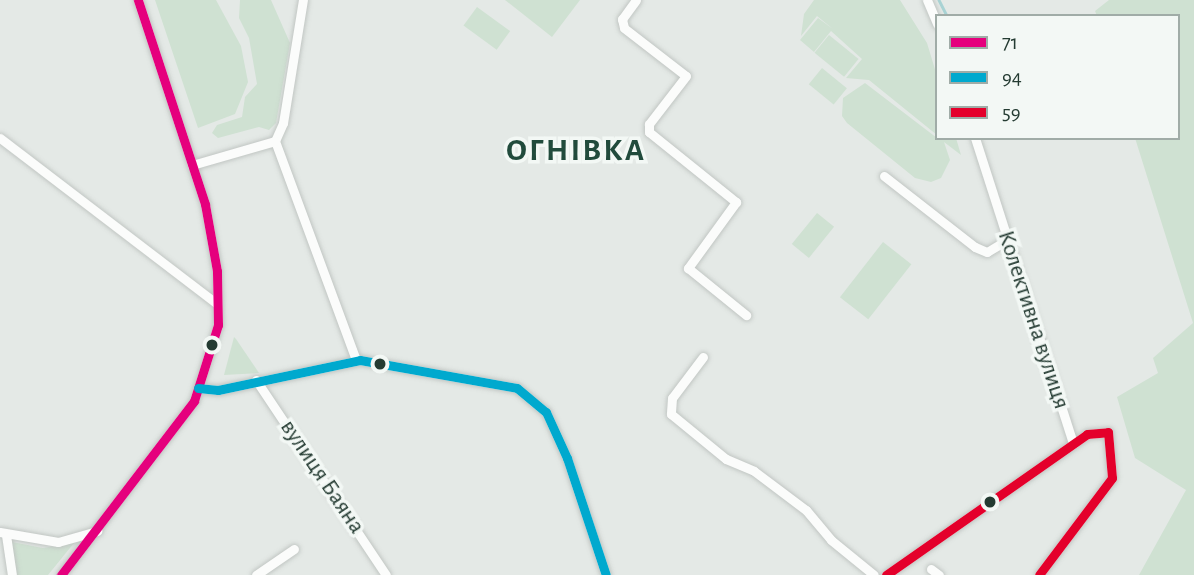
<!DOCTYPE html>
<html>
<head>
<meta charset="utf-8">
<style>
	body { margin:0 }
	#map { position:relative; width:1194px; height:575px; overflow:hidden; background:#e4e9e6; font-family:"Alegreya Sans",sans-serif }
	div>[style] { position:absolute }
	.green>* { inset:0; background:#cfe1d2; transform-origin:0 0 }
	.stream>* { height:2.5px; margin:-1.25px; padding:0 1.25px; transform-origin:1.25px; border-radius:1.25px; background:#a8d3d4 }
	.roads { filter:drop-shadow(0 0 2px #c1c6c3) drop-shadow(0 0 2px #c1c6c3) }
	.minor>* { height:9px; margin:-4.5px; padding:0 4.5px; transform-origin:4.5px; border-radius:4.5px; background:#fbfcfb }
	.bus-1>* { height:9px; margin:-4.5px; padding:0 4.5px; transform-origin:4.5px; border-radius:4.5px; background:#e5007d }
	.bus-2>* { height:9px; margin:-4.5px; padding:0 4.5px; transform-origin:4.5px; border-radius:4.5px; background:#00a9ce }
	.bus-3>* { height:9px; margin:-4.5px; padding:0 4.5px; transform-origin:4.5px; border-radius:4.5px; background:#e4002b }
	.dots>* { width:19px; height:19px; translate:-50% -50%; box-sizing:border-box; border:4px solid #f3f8f5; border-radius:50% }
	span { translate:-50% -50%; white-space:nowrap; text-align:center; line-height:1.15; -webkit-text-stroke:7px #f3f8f5; paint-order:stroke }
	.street-label { font-size:24px; color:#243b32 }
	.district-label { font-size:32px; color:#214b3c; font-weight:700; letter-spacing:2px }
	.legend { position:absolute; left:935px; top:14px; width:245px; height:126px; box-sizing:border-box; background:#f3f8f5; border:2px solid #a0aca7; margin:0; padding:9px 12px; list-style:none; font-size:21px; color:#243b32 }
	.legend li { display:flex; align-items:center; gap:14px; height:35px }
	.legend b { width:35px; border:2px solid #a0aca7 }
</style>
</head>
<body>
<div id="map">
	<div class="green">
		<i style="clip-path:polygon(155px 0,216px 0,241px 46px,248px 82px,235px 114px,198px 128px)"></i>
		<i style="clip-path:polygon(240px 0,271px 0,290px 43px,276px 123px,269px 130px,259px 127px,218px 138px,212px 133px,217px 125px,242px 117px,245px 97px,257px 84px,249px 38px,239px 18px)"></i>
		<i style="clip-path:polygon(505px 0,580px 0,552px 37px)"></i>
		<i style="clip-path:polygon(814px 0,900px 0,927px 43px,937px 76px,937px 135px,869px 80px,846px 78px,862px 59px,831px 31px,814px 52px,800px 40px,818px 18px,833px 29px,817px 16px,801px 36px,804px 14px)"></i>
		<i style="clip-path:polygon(1109px 0,1194px 0,1194px 575px,1139px 575px,1186px 490px,1135px 458px,1117px 397px,1158px 373px,1153px 358px,1193px 323px,1135px 138px,1178px 138px,1178px 16px,1097px 16px,1095px 11px)"></i>
		<i style="left:477px;top:7px;width:41px;height:23px;rotate:36deg"></i>
		<i style="left:829px;top:35px;width:38px;height:23px;rotate:39deg"></i>
		<i style="left:822px;top:68px;width:32px;height:21px;rotate:39deg"></i>
		<i style="clip-path:polygon(865px 83px,937px 138px,956px 138px,961px 155px,944px 142px,950px 160px,941px 178px,931px 182px,915px 178px,847px 123px,842px 116px,843px 98px)"></i>
		<i style="left:817px;top:213px;width:22px;height:40px;rotate:39deg"></i>
		<i style="left:883px;top:242px;width:36px;height:70px;rotate:38deg"></i>
		<i style="clip-path:polygon(234px 337px,236px 339px,259px 373px,224px 375px)"></i>
		<i style="clip-path:polygon(7px 541px,43px 548px,74px 543px,48px 575px,12px 575px)"></i>
	</div>
	<div class="stream">
		<i style="left:939px;top:0;width:18px;rotate:63deg"></i>
	</div>
	<div class="roads">
		<div class="minor">
			<i style="left:636px;top:0;width:24px;rotate:126deg"></i>
			<i style="left:622px;top:19px;width:9px;rotate:77deg"></i>
			<i style="left:624px;top:28px;width:78px;rotate:37.7deg"></i>
			<i style="left:686px;top:76px;width:61px;rotate:127.6deg"></i>
			<i style="left:649px;top:124px;width:8px;rotate:90deg"></i>
			<i style="left:649px;top:132px;width:112px;rotate:38.8deg"></i>
			<i style="left:736px;top:202px;width:82px;rotate:126deg"></i>
			<i style="left:688px;top:268px;width:75px;rotate:39deg"></i>
			<i style="left:927px;top:0;width:26px;rotate:67deg"></i>
			<i style="left:0;top:138px;width:273px;rotate:37.4deg"></i>
			<i style="left:975px;top:138px;width:321px;rotate:72.2deg"></i>
			<i style="left:275px;top:141px;width:233px;rotate:69.7deg"></i>
			<i style="left:275px;top:141px;width:20px;rotate:-66deg"></i>
			<i style="left:283px;top:123px;width:125px;rotate:-80.8deg"></i>
			<i style="left:192px;top:165px;width:86px;rotate:-16.1deg"></i>
			<i style="left:884px;top:176px;width:115px;rotate:38deg"></i>
			<i style="left:975px;top:247px;width:13px;rotate:23deg"></i>
			<i style="left:987px;top:252px;width:23px;rotate:-31deg"></i>
			<i style="left:703px;top:357px;width:51px;rotate:127.1deg"></i>
			<i style="left:672px;top:398px;width:16px;rotate:94deg"></i>
			<i style="left:671px;top:414px;width:71px;rotate:39.3deg"></i>
			<i style="left:726px;top:459px;width:30px;rotate:23deg"></i>
			<i style="left:754px;top:471px;width:65px;rotate:36.9deg"></i>
			<i style="left:806px;top:510px;width:39px;rotate:50deg"></i>
			<i style="left:831px;top:540px;width:55px;rotate:39.1deg"></i>
			<i style="left:256px;top:380px;width:234px;rotate:56.3deg"></i>
			<i style="left:198px;top:388px;width:20px;rotate:6deg"></i>
			<i style="left:218px;top:390px;width:145px;rotate:-11.9deg"></i>
			<i style="left:360px;top:360px;width:159px;rotate:10.1deg"></i>
			<i style="left:517px;top:388px;width:38px;rotate:40deg"></i>
			<i style="left:546px;top:412px;width:51px;rotate:65.5deg"></i>
			<i style="left:567px;top:458px;width:123px;rotate:71.6deg"></i>
			<i style="left:0;top:532px;width:59px;rotate:9.8deg"></i>
			<i style="left:58px;top:542px;width:41px;rotate:-15.8deg"></i>
			<i style="left:6px;top:535px;width:40px;rotate:81.5deg"></i>
			<i style="left:931px;top:569px;width:10px;rotate:37deg"></i>
			<i style="left:61px;top:575px;width:219px;rotate:-52.6deg"></i>
			<i style="left:194px;top:401px;width:80px;rotate:-72.5deg"></i>
			<i style="left:218px;top:325px;width:54px;rotate:-91.1deg"></i>
			<i style="left:217px;top:271px;width:68px;rotate:-100.2deg"></i>
			<i style="left:205px;top:204px;width:215px;rotate:-108.2deg"></i>
			<i style="left:256px;top:575px;width:46px;rotate:-34.4deg"></i>
			<i style="left:886px;top:575px;width:246px;rotate:-35deg"></i>
			<i style="left:1087px;top:434px;width:21px;rotate:-5deg"></i>
			<i style="left:1108px;top:432px;width:46px;rotate:85deg"></i>
			<i style="left:1112px;top:478px;width:121px;rotate:127deg"></i>
		</div>
	</div>
	<div class="bus-1">
		<i style="left:61px;top:575px;width:219px;rotate:-52.6deg"></i>
		<i style="left:194px;top:401px;width:80px;rotate:-72.5deg"></i>
		<i style="left:218px;top:325px;width:54px;rotate:-91.1deg"></i>
		<i style="left:217px;top:271px;width:68px;rotate:-100.2deg"></i>
		<i style="left:205px;top:204px;width:215px;rotate:-108.2deg"></i>
	</div>
	<div class="bus-2">
		<i style="left:198px;top:388px;width:20px;rotate:6deg"></i>
		<i style="left:218px;top:390px;width:145px;rotate:-11.9deg"></i>
		<i style="left:360px;top:360px;width:159px;rotate:10.1deg"></i>
		<i style="left:517px;top:388px;width:38px;rotate:40deg"></i>
		<i style="left:546px;top:412px;width:51px;rotate:65.5deg"></i>
		<i style="left:567px;top:458px;width:123px;rotate:71.6deg"></i>
	</div>
	<div class="bus-3">
		<i style="left:886px;top:575px;width:246px;rotate:-35deg"></i>
		<i style="left:1087px;top:434px;width:21px;rotate:-5deg"></i>
		<i style="left:1108px;top:432px;width:46px;rotate:85deg"></i>
		<i style="left:1112px;top:478px;width:121px;rotate:127deg"></i>
	</div>
	<div class="dots">
		<i style="left:212px;top:345px;background:#243b32"></i>
		<i style="left:380px;top:364px;background:#243b32"></i>
		<i style="left:990px;top:502px;background:#243b32"></i>
	</div>
	<div class="street-label">
		<span style="left:1033px;top:320px;rotate:72deg">Колективна вулиця</span>
		<span style="left:322px;top:477px;rotate:56deg">вулиця Баяна</span>
	</div>
	<div class="district-label">
		<span style="left:576px;top:150px">ОГНІВКА</span>
	</div>
	<ul class="legend">
	<li><b style="height:9px;background:#e5007d"></b>71</li>
	<li><b style="height:9px;background:#00a9ce"></b>94</li>
	<li><b style="height:9px;background:#e4002b"></b>59</li>
	</ul>
</div>
</body>
</html>
